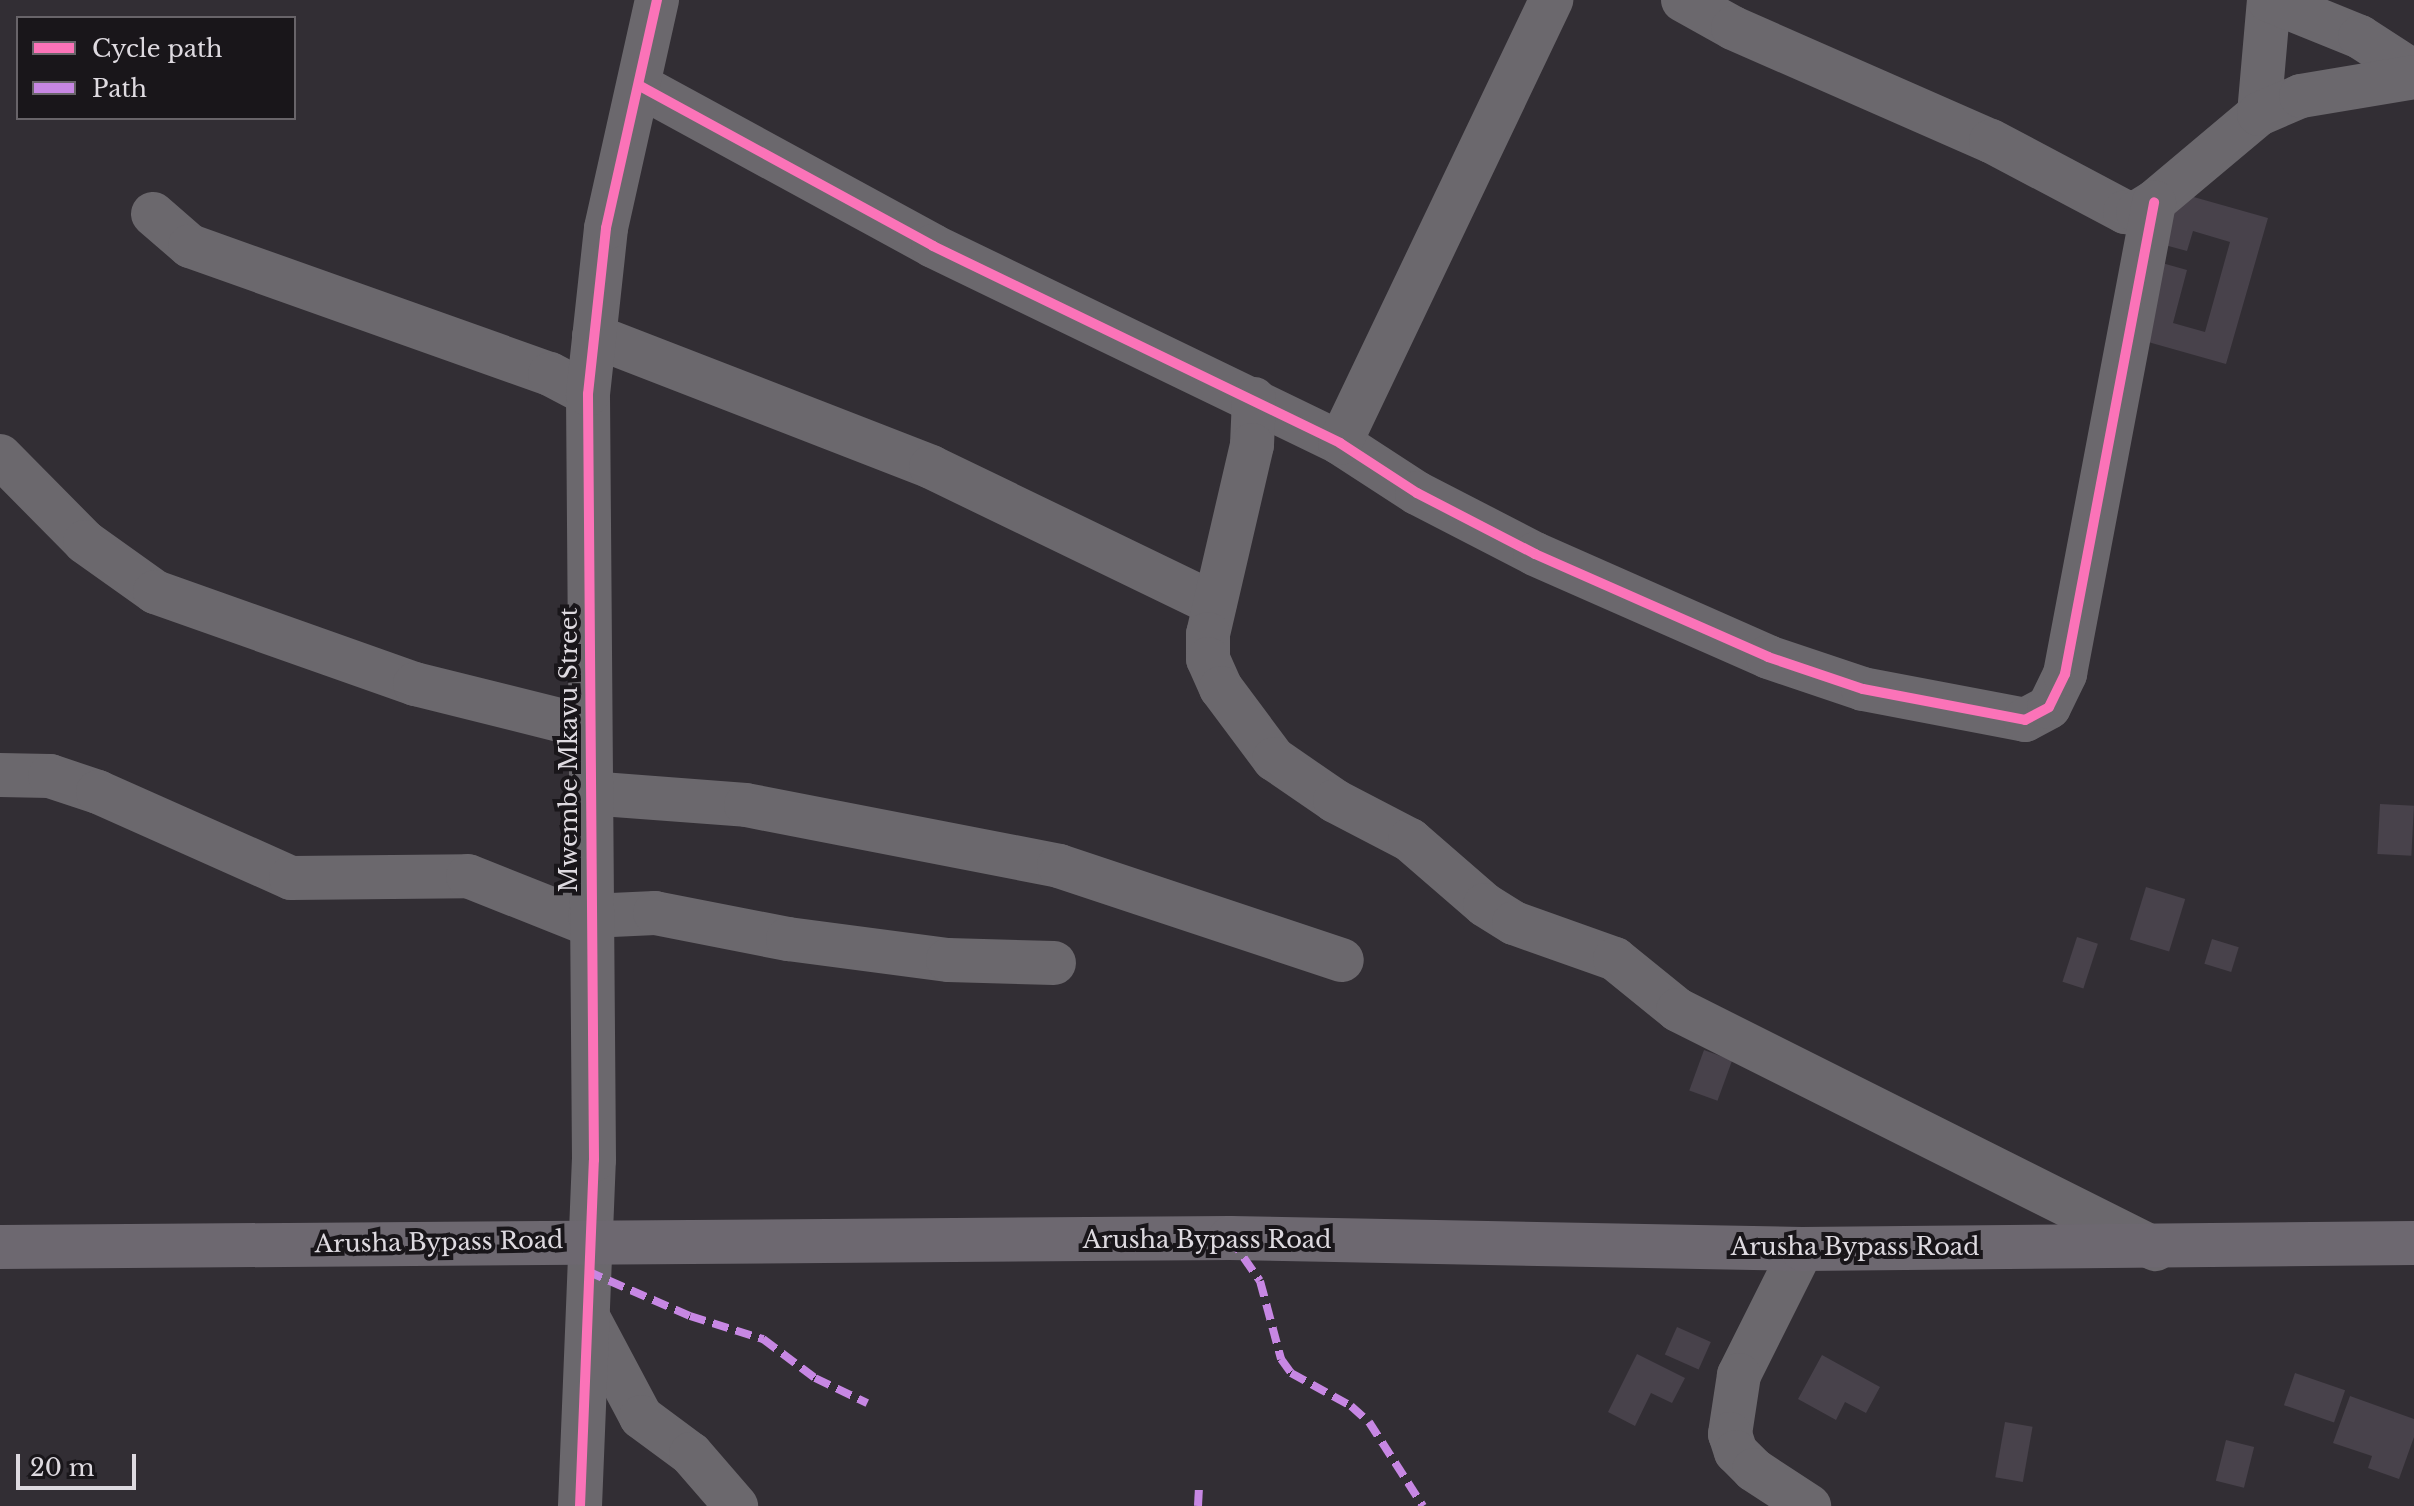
<!DOCTYPE html>
<html>
<head>
<meta charset="utf-8">
<style>
	body { margin:0 }
	#map { position:relative; width:2414px; height:1506px; overflow:hidden; background:#322e34; font-family:"Libre Baskerville",serif }
	div>[style] { position:absolute }
	.building>* { inset:0; background:#48424b; transform-origin:0 0 }
	.street>* { height:44px; margin:-22px; padding:0 22px; transform-origin:22px; border-radius:22px; background:#6b686d }
	.primary>* { height:44px; margin:-22px; padding:0 22px; transform-origin:22px; border-radius:22px; background:#6d6870 }
	.quiet>* { height:8px; margin-top:-4px; transform-origin:0; background:repeating-linear-gradient(90deg,#c787e3 0 16px,transparent 0 24px) }
	.cycleway>* { height:10px; margin:-5px; padding:0 5px; transform-origin:5px; border-radius:5px; background:#fb73b8 }
	span { translate:-50% -50%; white-space:nowrap; text-align:center; line-height:1.15; -webkit-text-stroke:8px #19161a; paint-order:stroke }
	.street-label { font-size:24px; color:#dedae0 }
	.legend { position:absolute; left:16px; top:16px; width:280px; height:104px; box-sizing:border-box; background:#19161a; border:2px solid #686469; margin:0; padding:10px 14px; list-style:none; font-size:24px; color:#dedae0 }
	.legend li { display:flex; align-items:center; gap:16px; height:40px }
	.legend b { width:40px; border:2px solid #686469 }
	.scale { position:absolute; left:16px; top:1454px; width:120px; height:36px; box-sizing:border-box; border:4px solid #dedae0; border-top:0; padding-left:10px; font-size:24px; line-height:28px; white-space:nowrap; color:#dedae0; -webkit-text-stroke:6px #19161a; paint-order:stroke }
</style>
</head>
<body>
<div id="map">
	<div class="building">
		<i style="clip-path:polygon(2176px 192px,2268px 218px,2226px 364px,2141px 340px,2162px 263px,2187px 270px,2173px 323px,2205px 332px,2230px 242px,2193px 231px,2187px 251px,2161px 244px)"></i>
		<i style="left:2380px;top:804px;width:34px;height:50px;rotate:3deg"></i>
		<i style="left:2146px;top:887px;width:41px;height:55px;rotate:17deg"></i>
		<i style="left:2077px;top:937px;width:22px;height:47px;rotate:18deg"></i>
		<i style="left:2212px;top:939px;width:28px;height:26px;rotate:17deg"></i>
		<i style="left:1704px;top:1050px;width:30px;height:43px;rotate:20deg"></i>
		<i style="left:1677px;top:1327px;width:37px;height:30px;rotate:24deg"></i>
		<i style="clip-path:polygon(1637px 1354px,1685px 1378px,1672px 1403px,1651px 1393px,1635px 1426px,1608px 1412px)"></i>
		<i style="clip-path:polygon(1822px 1355px,1880px 1387px,1866px 1413px,1845px 1402px,1836px 1420px,1798px 1399px)"></i>
		<i style="left:2295px;top:1373px;width:53px;height:34px;rotate:19deg"></i>
		<i style="clip-path:polygon(2350px 1396px,2414px 1419px,2414px 1437px,2399px 1479px,2368px 1468px,2372px 1456px,2333px 1443px)"></i>
		<i style="left:2005px;top:1422px;width:28px;height:56px;rotate:10deg"></i>
		<i style="left:2226px;top:1440px;width:29px;height:42px;rotate:14deg"></i>
	</div>
	<div class="street">
		<i style="left:1683px;top:0;width:57px;rotate:29.2deg"></i>
		<i style="left:1733px;top:28px;width:282px;rotate:23.7deg"></i>
		<i style="left:1991px;top:141px;width:152px;rotate:27.9deg"></i>
		<i style="left:2125px;top:212px;width:13px"></i>
		<i style="left:2138px;top:212px;width:19px;rotate:-32deg"></i>
		<i style="left:2154px;top:202px;width:137px;rotate:-40deg"></i>
		<i style="left:2259px;top:114px;width:114px;rotate:-85deg"></i>
		<i style="left:2269px;top:0;width:98px;rotate:22.1deg"></i>
		<i style="left:2360px;top:37px;width:64px;rotate:32.9deg"></i>
		<i style="left:640px;top:86px;width:334px;rotate:28.6deg"></i>
		<i style="left:933px;top:246px;width:452px;rotate:25.8deg"></i>
		<i style="left:1340px;top:443px;width:92px;rotate:33deg"></i>
		<i style="left:1417px;top:493px;width:133px;rotate:27.3deg"></i>
		<i style="left:1535px;top:554px;width:255px;rotate:23.8deg"></i>
		<i style="left:1768px;top:657px;width:100px;rotate:18.6deg"></i>
		<i style="left:1863px;top:689px;width:165px;rotate:10.8deg"></i>
		<i style="left:2025px;top:720px;width:27px;rotate:-28deg"></i>
		<i style="left:2049px;top:707px;width:37px;rotate:-64deg"></i>
		<i style="left:2065px;top:674px;width:480px;rotate:-79.3deg"></i>
		<i style="left:2259px;top:114px;width:46px;rotate:-23.2deg"></i>
		<i style="left:2301px;top:96px;width:115px;rotate:-9.5deg"></i>
		<i style="left:153px;top:214px;width:49px;rotate:40.9deg"></i>
		<i style="left:190px;top:246px;width:382px;rotate:19.6deg"></i>
		<i style="left:550px;top:374px;width:43px;rotate:27.8deg"></i>
		<i style="left:594px;top:336px;width:362px;rotate:21.2deg"></i>
		<i style="left:931px;top:467px;width:315px;rotate:25.8deg"></i>
		<i style="left:1254px;top:399px;width:46px;rotate:92.5deg"></i>
		<i style="left:1252px;top:445px;width:194px;rotate:103.1deg"></i>
		<i style="left:1208px;top:634px;width:25px;rotate:90deg"></i>
		<i style="left:1208px;top:659px;width:32px;rotate:66deg"></i>
		<i style="left:1221px;top:688px;width:89px;rotate:53.3deg"></i>
		<i style="left:1274px;top:759px;width:74px;rotate:34.5deg"></i>
		<i style="left:1335px;top:801px;width:85px;rotate:27.5deg"></i>
		<i style="left:1410px;top:840px;width:99px;rotate:40.9deg"></i>
		<i style="left:1485px;top:905px;width:34px;rotate:32deg"></i>
		<i style="left:1514px;top:923px;width:107px;rotate:19.6deg"></i>
		<i style="left:1615px;top:959px;width:81px;rotate:39deg"></i>
		<i style="left:1678px;top:1010px;width:534px;rotate:26.61deg"></i>
		<i style="left:1340px;top:443px;width:491px;rotate:-64.5deg"></i>
		<i style="left:0;top:456px;width:121px;rotate:45.3deg"></i>
		<i style="left:85px;top:542px;width:86px;rotate:35.5deg"></i>
		<i style="left:155px;top:592px;width:276px;rotate:19.5deg"></i>
		<i style="left:415px;top:684px;width:178px;rotate:14deg"></i>
		<i style="left:0;top:775px;width:50px;rotate:1.1deg"></i>
		<i style="left:50px;top:776px;width:51px;rotate:18.4deg"></i>
		<i style="left:98px;top:792px;width:211px;rotate:24deg"></i>
		<i style="left:291px;top:878px;width:177px;rotate:-0.6deg"></i>
		<i style="left:468px;top:876px;width:132px;rotate:21.7deg"></i>
		<i style="left:588px;top:793px;width:158px;rotate:4.3deg"></i>
		<i style="left:746px;top:805px;width:319px;rotate:11deg"></i>
		<i style="left:1059px;top:866px;width:298px;rotate:18.4deg"></i>
		<i style="left:590px;top:916px;width:65px;rotate:-2.6deg"></i>
		<i style="left:655px;top:913px;width:136px;rotate:11.1deg"></i>
		<i style="left:788px;top:939px;width:161px;rotate:7.5deg"></i>
		<i style="left:948px;top:960px;width:106px;rotate:1.6deg"></i>
		<i style="left:1802px;top:1249px;width:141px;rotate:116.6deg"></i>
		<i style="left:1739px;top:1375px;width:60px;rotate:98.7deg"></i>
		<i style="left:1730px;top:1434px;width:19px;rotate:72deg"></i>
		<i style="left:1736px;top:1452px;width:25px;rotate:45deg"></i>
		<i style="left:1754px;top:1470px;width:66px;rotate:33.2deg"></i>
		<i style="left:589px;top:1319px;width:111px;rotate:62deg"></i>
		<i style="left:641px;top:1417px;width:62px;rotate:36.5deg"></i>
		<i style="left:691px;top:1454px;width:69px;rotate:49.1deg"></i>
		<i style="left:580px;top:1506px;width:346px;rotate:-87.7deg"></i>
		<i style="left:594px;top:1160px;width:766px;rotate:-90.45deg"></i>
		<i style="left:588px;top:394px;width:167px;rotate:-83.8deg"></i>
		<i style="left:606px;top:228px;width:234px;rotate:-77.4deg"></i>
	</div>
	<div class="primary">
		<i style="left:0;top:1247px;width:1230px;rotate:-0.42deg"></i>
		<i style="left:1230px;top:1238px;width:572px;rotate:1.1deg"></i>
		<i style="left:1802px;top:1249px;width:612px;rotate:-0.56deg"></i>
	</div>
	<div class="quiet">
		<i style="left:1230px;top:1238px;width:52px;rotate:55.1deg"></i>
		<i style="left:1260px;top:1281px;width:81px;rotate:74.9deg"></i>
		<i style="left:1281px;top:1359px;width:17px;rotate:54deg"></i>
		<i style="left:1291px;top:1373px;width:68px;rotate:28.8deg"></i>
		<i style="left:1351px;top:1406px;width:24px;rotate:42deg"></i>
		<i style="left:1369px;top:1422px;width:100px;rotate:57.3deg"></i>
		<i style="left:587px;top:1271px;width:112px;rotate:23.6deg"></i>
		<i style="left:690px;top:1316px;width:77px;rotate:17.5deg"></i>
		<i style="left:763px;top:1339px;width:65px;rotate:36.9deg"></i>
		<i style="left:815px;top:1378px;width:58px;rotate:25.7deg"></i>
		<i style="left:1198px;top:1506px;width:18px;rotate:-87deg"></i>
	</div>
	<div class="cycleway">
		<i style="left:640px;top:86px;width:334px;rotate:28.6deg"></i>
		<i style="left:933px;top:246px;width:452px;rotate:25.8deg"></i>
		<i style="left:1340px;top:443px;width:92px;rotate:33deg"></i>
		<i style="left:1417px;top:493px;width:133px;rotate:27.3deg"></i>
		<i style="left:1535px;top:554px;width:255px;rotate:23.8deg"></i>
		<i style="left:1768px;top:657px;width:100px;rotate:18.6deg"></i>
		<i style="left:1863px;top:689px;width:165px;rotate:10.8deg"></i>
		<i style="left:2025px;top:720px;width:27px;rotate:-28deg"></i>
		<i style="left:2049px;top:707px;width:37px;rotate:-64deg"></i>
		<i style="left:2065px;top:674px;width:480px;rotate:-79.3deg"></i>
		<i style="left:580px;top:1506px;width:346px;rotate:-87.7deg"></i>
		<i style="left:594px;top:1160px;width:766px;rotate:-90.45deg"></i>
		<i style="left:588px;top:394px;width:167px;rotate:-83.8deg"></i>
		<i style="left:606px;top:228px;width:234px;rotate:-77.4deg"></i>
	</div>
	<div class="street-label">
		<span style="left:569px;top:750px;rotate:-90deg">Mwembe Mkavu Street</span>
		<span style="left:1207px;top:1240px">Arusha Bypass Road</span>
		<span style="left:439px;top:1242px;rotate:-1deg">Arusha Bypass Road</span>
		<span style="left:1855px;top:1247px">Arusha Bypass Road</span>
	</div>
	<ul class="legend">
	<li><b style="height:10px;background:#fb73b8"></b>Cycle path</li>
	<li><b style="height:10px;background:#c787e3"></b>Path</li>
	</ul>
	<div class="scale">20 m</div>
</div>
</body>
</html>
